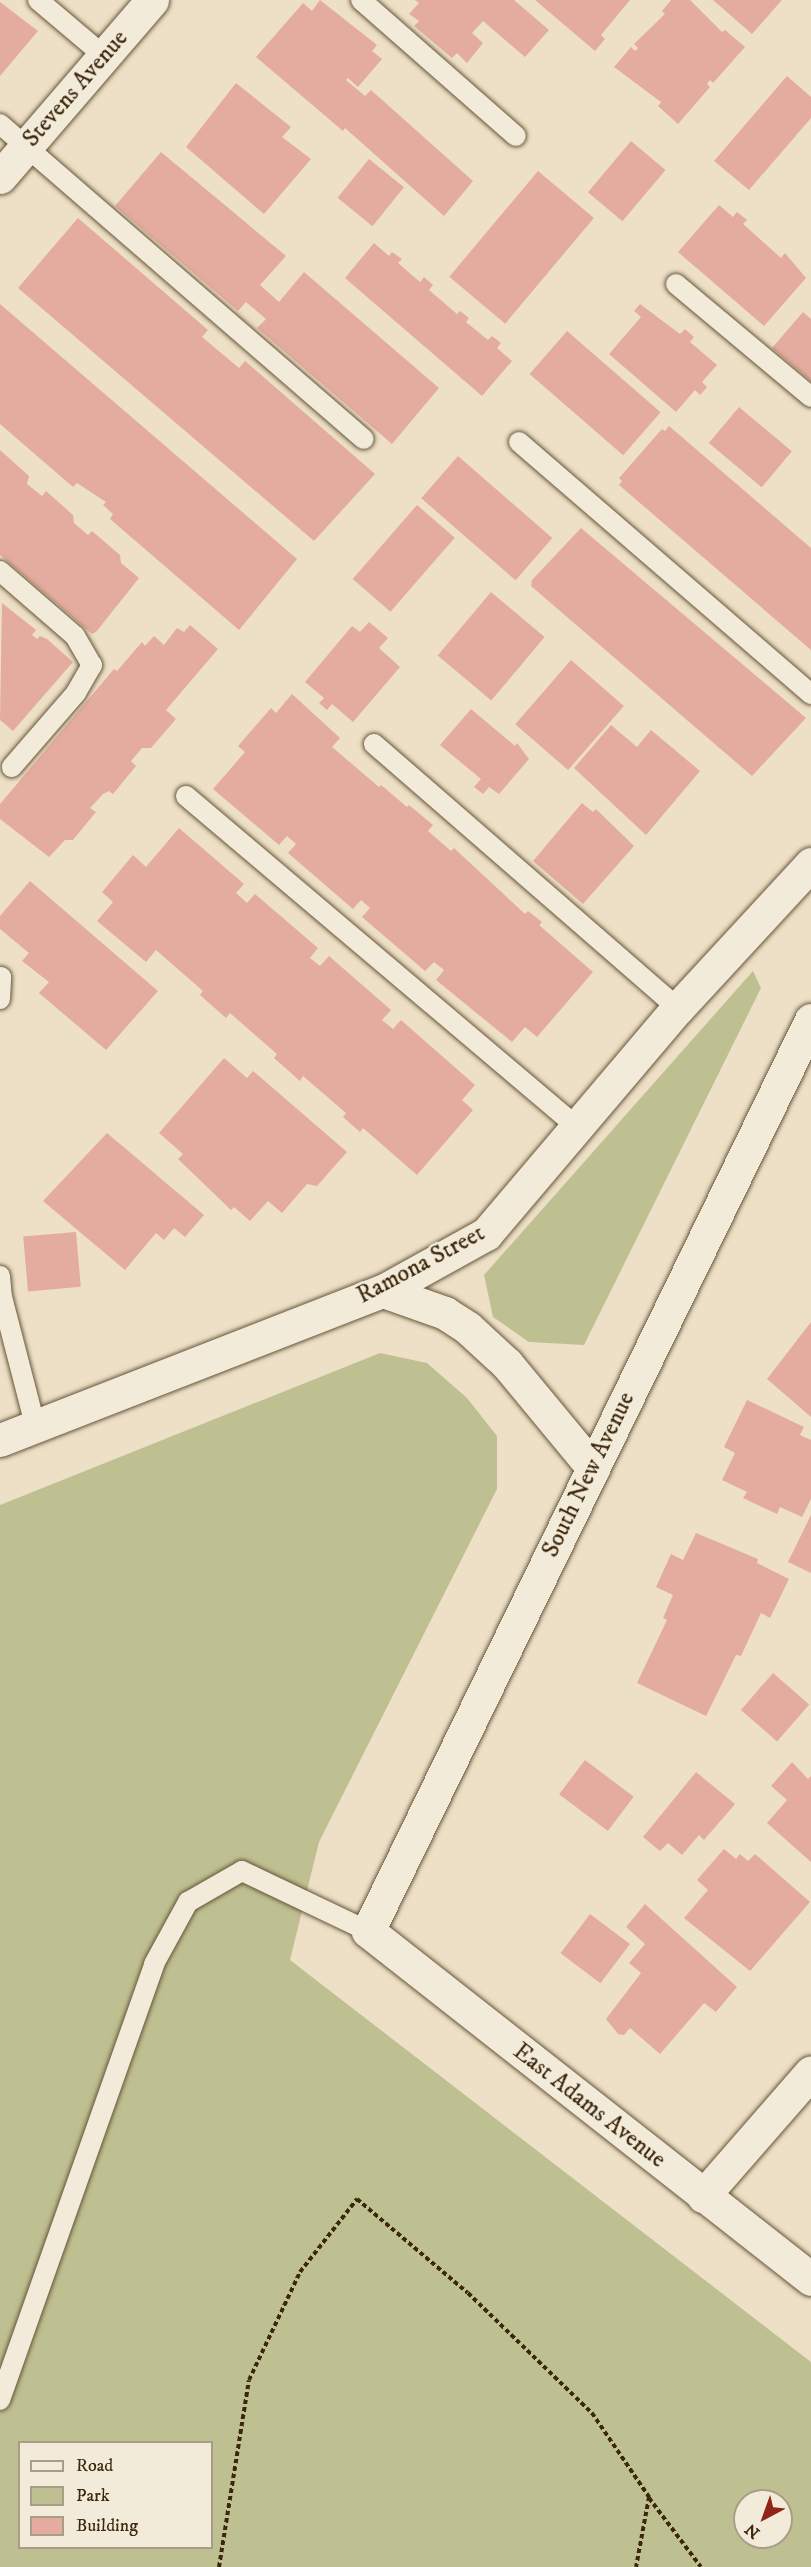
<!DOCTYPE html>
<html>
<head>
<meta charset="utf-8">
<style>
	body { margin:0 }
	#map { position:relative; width:811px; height:2567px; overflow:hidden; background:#ede0c6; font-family:"IM FELL DW Pica",serif }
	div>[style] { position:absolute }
	.green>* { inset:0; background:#bfc091 }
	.building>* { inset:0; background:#e4ac9e; transform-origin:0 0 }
	.path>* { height:4px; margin-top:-2px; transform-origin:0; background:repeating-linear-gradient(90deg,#3c270c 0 4.5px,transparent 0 7.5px) }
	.roads { filter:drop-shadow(0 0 2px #68553a) drop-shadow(0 0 2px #68553a) }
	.lane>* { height:20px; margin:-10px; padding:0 10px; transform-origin:10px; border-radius:10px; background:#f3ebda }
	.street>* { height:33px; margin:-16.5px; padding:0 16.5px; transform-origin:16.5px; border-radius:16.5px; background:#f3ebda }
	.secondary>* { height:33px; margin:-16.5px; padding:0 16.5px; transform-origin:16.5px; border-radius:16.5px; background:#f3ebda }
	span { translate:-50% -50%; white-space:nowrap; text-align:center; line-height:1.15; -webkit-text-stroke:5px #f3ebda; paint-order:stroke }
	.street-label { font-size:24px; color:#3c270c }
	.legend { position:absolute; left:18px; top:2441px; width:195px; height:108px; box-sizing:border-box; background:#f3ebda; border:2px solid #aa9d88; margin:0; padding:8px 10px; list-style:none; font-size:18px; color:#3c270c }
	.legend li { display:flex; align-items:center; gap:12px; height:30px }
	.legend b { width:30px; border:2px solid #aa9d88 }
	.north { position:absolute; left:733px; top:2489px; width:60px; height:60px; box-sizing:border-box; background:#f3ebda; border:2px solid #aa9d88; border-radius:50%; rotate:221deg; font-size:16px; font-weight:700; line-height:24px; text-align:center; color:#3c270c }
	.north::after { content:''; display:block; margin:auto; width:21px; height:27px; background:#8f2418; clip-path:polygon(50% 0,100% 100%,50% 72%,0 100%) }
</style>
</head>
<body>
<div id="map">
	<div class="green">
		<i style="clip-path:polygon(753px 971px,761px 988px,584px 1345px,529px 1342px,493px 1317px,484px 1275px)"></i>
		<i style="clip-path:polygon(evenodd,380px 1353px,427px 1363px,467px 1398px,497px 1436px,497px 1489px,319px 1842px,290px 1960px,811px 2362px,811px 2567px,0 2567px,0 1505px,380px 1353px,20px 2442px,212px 2442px,212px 2548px,20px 2548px,20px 2442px,380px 1353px,745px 2501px,781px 2501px,781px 2537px,745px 2537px,745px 2501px)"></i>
	</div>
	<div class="building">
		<i style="clip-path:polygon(320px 0,377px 45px,372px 51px,382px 59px,358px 87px,348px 78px,346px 80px,365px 96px,371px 90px,473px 181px,444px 216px,345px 128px,343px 131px,256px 57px,303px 3px,312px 11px)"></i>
		<i style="clip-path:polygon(415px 0,514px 0,549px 30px,525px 57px,483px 21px,472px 33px,483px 43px,467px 63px,457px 53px,452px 58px,414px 26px,419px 21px,409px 14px,419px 3px)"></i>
		<i style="clip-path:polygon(535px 0,630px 0,601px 35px,605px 39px,595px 51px)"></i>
		<i style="clip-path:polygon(671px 0,690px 0,722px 32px,725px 30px,745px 47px,713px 83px,710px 80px,707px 84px,710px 87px,678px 124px,658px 106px,661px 102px,614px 67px,631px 47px,635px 51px,638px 48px,634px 44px,665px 14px,662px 11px)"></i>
		<i style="clip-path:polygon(713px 0,782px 0,752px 34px)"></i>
		<i style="clip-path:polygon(0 2px,38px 31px,0 76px)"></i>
		<i style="clip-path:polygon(787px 76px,811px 97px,811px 118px,749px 190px,714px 161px)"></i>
		<i style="clip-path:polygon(236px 83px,291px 127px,282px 137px,311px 159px,264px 214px,186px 147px)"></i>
		<i style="left:631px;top:141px;width:45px;height:67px;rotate:40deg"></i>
		<i style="clip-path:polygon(161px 152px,286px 256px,260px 285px,279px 302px,304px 272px,439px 388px,392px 444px,257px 328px,266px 319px,246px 302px,238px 311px,115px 206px)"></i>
		<i style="left:369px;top:159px;width:45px;height:50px;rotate:39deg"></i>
		<i style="left:538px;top:171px;width:73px;height:138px;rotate:40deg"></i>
		<i style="clip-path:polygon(719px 205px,733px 217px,737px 212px,747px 220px,743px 224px,781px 258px,785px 253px,806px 278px,764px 326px,678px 252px)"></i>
		<i style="clip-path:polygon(78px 218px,208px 330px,202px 337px,239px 368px,245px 361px,375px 474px,314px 541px,18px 288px)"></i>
		<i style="clip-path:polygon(374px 243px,389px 256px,392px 252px,402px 259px,398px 263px,420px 282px,424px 277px,433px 285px,429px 290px,457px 314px,460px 311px,469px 318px,466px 322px,488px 340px,492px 336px,501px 343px,497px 348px,512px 361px,482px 396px,345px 278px)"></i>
		<i style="clip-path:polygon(0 304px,297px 559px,239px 630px,110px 519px,113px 514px,103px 505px,106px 502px,77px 483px,73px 487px,0 424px)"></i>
		<i style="clip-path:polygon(640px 304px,680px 334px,685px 329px,694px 337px,690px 342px,717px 365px,702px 382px,707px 387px,700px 395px,695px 390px,676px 412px,609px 354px,641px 317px,634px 311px)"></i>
		<i style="clip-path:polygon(803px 312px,811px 319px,811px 381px,772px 348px)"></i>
		<i style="left:567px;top:331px;width:124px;height:57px;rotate:41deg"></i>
		<i style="left:739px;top:407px;width:69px;height:47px;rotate:40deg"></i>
		<i style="clip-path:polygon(669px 426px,811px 548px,811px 650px,619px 485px,622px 481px,619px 478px,662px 429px,665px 431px)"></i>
		<i style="clip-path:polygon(0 450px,29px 476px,27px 484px,42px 496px,46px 491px,73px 515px,74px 523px,88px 535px,92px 531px,120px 555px,121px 563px,139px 578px,96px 632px,92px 634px,0 555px)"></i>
		<i style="left:458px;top:456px;width:125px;height:56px;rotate:41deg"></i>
		<i style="left:417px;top:505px;width:50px;height:98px;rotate:41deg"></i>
		<i style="clip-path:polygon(581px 528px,806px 718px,752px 776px,531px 586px,532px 580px)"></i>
		<i style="left:491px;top:592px;width:70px;height:83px;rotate:40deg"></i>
		<i style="clip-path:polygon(2px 603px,36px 630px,32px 635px,37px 639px,40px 636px,47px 639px,73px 662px,13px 731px,0 720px)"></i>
		<i style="clip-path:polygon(369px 622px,388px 638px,379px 648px,400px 667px,353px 722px,332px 704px,327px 710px,319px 703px,324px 698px,305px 682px,352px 626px,360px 632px)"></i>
		<i style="clip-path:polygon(190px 625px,218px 649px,166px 710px,176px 719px,151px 748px,142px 748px,131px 761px,136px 766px,113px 794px,109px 791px,103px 794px,90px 808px,96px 812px,73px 840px,65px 840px,49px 857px,0 819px,0 804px,114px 669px,117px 671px,142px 642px,145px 646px,154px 636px,164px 645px,177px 628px,184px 632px)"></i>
		<i style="left:571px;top:660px;width:70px;height:85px;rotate:41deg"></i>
		<i style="clip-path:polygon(292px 694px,340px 738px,332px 747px,379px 787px,381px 785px,407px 807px,409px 805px,433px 825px,428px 831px,451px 851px,454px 848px,525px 914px,528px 911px,542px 922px,539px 925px,593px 972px,537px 1037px,525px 1027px,512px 1042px,436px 980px,444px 970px,434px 962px,425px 971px,362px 917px,370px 908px,361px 900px,353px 909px,288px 853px,296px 844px,287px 836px,279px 845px,213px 789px,245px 752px,238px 746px,271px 708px,276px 713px)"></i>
		<i style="clip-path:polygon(471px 709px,515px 746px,517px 743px,529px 759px,499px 794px,489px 787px,483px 794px,474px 787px,481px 779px,440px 745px)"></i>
		<i style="clip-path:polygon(611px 725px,637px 747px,651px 730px,700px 771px,646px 835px,574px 768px)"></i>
		<i style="clip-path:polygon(582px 803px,593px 812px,596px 809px,634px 846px,583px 904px,533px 861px)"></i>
		<i style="clip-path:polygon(179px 828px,244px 884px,236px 893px,247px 903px,255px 894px,318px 948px,310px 958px,320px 966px,329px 956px,391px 1010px,382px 1020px,393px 1029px,401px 1020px,475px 1085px,462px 1100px,473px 1110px,417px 1175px,363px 1128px,360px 1132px,343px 1117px,346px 1113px,303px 1076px,300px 1081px,274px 1058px,277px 1054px,230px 1013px,226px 1018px,200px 995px,203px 991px,156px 950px,146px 962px,97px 921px,113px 902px,102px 892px,133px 855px,146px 867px)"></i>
		<i style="clip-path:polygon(30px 881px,158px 991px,106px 1050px,39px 993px,49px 982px,22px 961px,29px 953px,0 929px,0 916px)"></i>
		<i style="clip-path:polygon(224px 1058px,247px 1078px,253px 1071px,347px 1152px,317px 1186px,307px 1184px,282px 1213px,268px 1201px,250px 1221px,234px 1207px,231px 1210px,178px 1159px,183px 1154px,159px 1133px)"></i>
		<i style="clip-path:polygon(107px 1133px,204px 1215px,185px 1237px,174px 1228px,164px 1240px,156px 1233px,125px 1270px,43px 1201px)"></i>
		<i style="left:76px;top:1232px;width:55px;height:53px;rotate:85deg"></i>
		<i style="clip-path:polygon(811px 1322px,811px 1417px,767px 1379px)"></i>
		<i style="clip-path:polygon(747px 1400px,804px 1427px,800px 1435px,811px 1440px,811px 1499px,802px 1517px,780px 1507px,777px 1514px,743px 1498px,747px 1492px,722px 1480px,735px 1453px,724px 1447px)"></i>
		<i style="clip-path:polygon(811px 1515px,811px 1573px,788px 1562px)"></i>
		<i style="clip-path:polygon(696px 1533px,758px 1559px,757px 1563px,789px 1579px,770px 1618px,761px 1613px,741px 1656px,736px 1655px,706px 1716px,637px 1683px,667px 1620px,663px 1618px,673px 1595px,656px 1587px,671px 1554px,683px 1560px)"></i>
		<i style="left:773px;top:1673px;width:48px;height:49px;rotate:41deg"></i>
		<i style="left:585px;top:1760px;width:61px;height:43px;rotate:37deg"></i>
		<i style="clip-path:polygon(792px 1762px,808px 1779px,811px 1776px,811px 1862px,767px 1823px,787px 1800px,771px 1786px)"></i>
		<i style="clip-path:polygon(696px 1772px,735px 1804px,704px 1840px,699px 1835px,682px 1855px,668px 1843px,660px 1851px,643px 1837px)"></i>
		<i style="clip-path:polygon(724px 1849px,736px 1859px,740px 1854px,748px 1861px,755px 1854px,810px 1902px,750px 1971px,684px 1918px,708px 1890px,697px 1880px)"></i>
		<i style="clip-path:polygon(645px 1904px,737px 1987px,716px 2012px,704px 2003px,660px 2054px,630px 2028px,624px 2035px,618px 2034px,606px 2019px,641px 1973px,629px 1963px,645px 1944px,626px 1927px)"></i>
		<i style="left:590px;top:1914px;width:50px;height:49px;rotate:37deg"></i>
	</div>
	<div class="path">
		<i style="left:649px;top:2498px;width:86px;rotate:53deg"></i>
		<i style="left:219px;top:2567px;width:189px;rotate:-80.9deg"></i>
		<i style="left:249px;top:2380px;width:119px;rotate:-64.7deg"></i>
		<i style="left:300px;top:2272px;width:93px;rotate:-52deg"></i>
		<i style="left:357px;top:2199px;width:145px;rotate:40.3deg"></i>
		<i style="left:468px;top:2293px;width:173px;rotate:44.1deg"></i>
		<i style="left:592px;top:2413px;width:102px;rotate:55.8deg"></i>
		<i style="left:649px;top:2497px;width:71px;rotate:100.5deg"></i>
	</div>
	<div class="roads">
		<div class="lane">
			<i style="left:38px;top:0;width:87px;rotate:40.3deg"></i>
			<i style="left:361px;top:0;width:206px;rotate:41.3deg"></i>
			<i style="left:0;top:124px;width:481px;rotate:40.9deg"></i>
			<i style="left:676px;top:284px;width:176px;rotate:39.9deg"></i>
			<i style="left:519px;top:442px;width:386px;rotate:40.8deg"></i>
			<i style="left:0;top:571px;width:99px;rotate:40.9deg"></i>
			<i style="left:75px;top:636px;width:34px;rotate:60deg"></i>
			<i style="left:92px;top:665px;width:32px;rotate:120deg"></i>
			<i style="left:76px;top:693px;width:98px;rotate:130.9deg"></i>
			<i style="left:374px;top:744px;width:403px;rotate:41deg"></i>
			<i style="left:186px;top:796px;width:511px;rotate:40.24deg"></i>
			<i style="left:0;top:999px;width:22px;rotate:-87deg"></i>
			<i style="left:0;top:1276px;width:21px;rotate:85deg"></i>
			<i style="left:2px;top:1297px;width:135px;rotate:75.5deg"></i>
			<i style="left:0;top:2400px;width:462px;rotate:-70.5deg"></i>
			<i style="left:154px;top:1964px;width:71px;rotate:-61.3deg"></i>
			<i style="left:188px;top:1902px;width:62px;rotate:-29.9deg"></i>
			<i style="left:242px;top:1871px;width:140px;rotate:25.5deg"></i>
		</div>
		<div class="street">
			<i style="left:0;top:177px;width:233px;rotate:-49.3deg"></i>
			<i style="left:368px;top:1931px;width:563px;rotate:38.15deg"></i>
			<i style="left:703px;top:2196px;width:164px;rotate:-48.9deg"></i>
		</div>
		<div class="secondary">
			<i style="left:383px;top:1291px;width:66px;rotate:19.5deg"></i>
			<i style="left:445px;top:1313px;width:27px;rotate:33deg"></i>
			<i style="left:468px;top:1328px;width:53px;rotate:42.7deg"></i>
			<i style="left:507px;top:1364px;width:135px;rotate:50.4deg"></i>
			<i style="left:0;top:1440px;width:411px;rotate:-21.3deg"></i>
			<i style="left:383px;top:1291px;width:118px;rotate:-29deg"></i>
			<i style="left:486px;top:1234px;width:297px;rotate:-49.7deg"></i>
			<i style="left:678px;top:1008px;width:196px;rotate:-47.3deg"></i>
			<i style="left:368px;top:1931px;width:1013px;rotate:-64.07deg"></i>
		</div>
	</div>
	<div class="street-label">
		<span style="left:76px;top:89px;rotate:-49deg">Stevens Avenue</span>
		<span style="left:421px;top:1265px;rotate:-28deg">Ramona Street</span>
		<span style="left:589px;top:1475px;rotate:-64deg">South New Avenue</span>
		<span style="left:589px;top:2106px;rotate:38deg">East Adams Avenue</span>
	</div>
	<ul class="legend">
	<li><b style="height:8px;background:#f3ebda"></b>Road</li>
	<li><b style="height:16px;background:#bfc091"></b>Park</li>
	<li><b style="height:16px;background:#e4ac9e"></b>Building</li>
	</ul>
	<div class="north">N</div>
</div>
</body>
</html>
